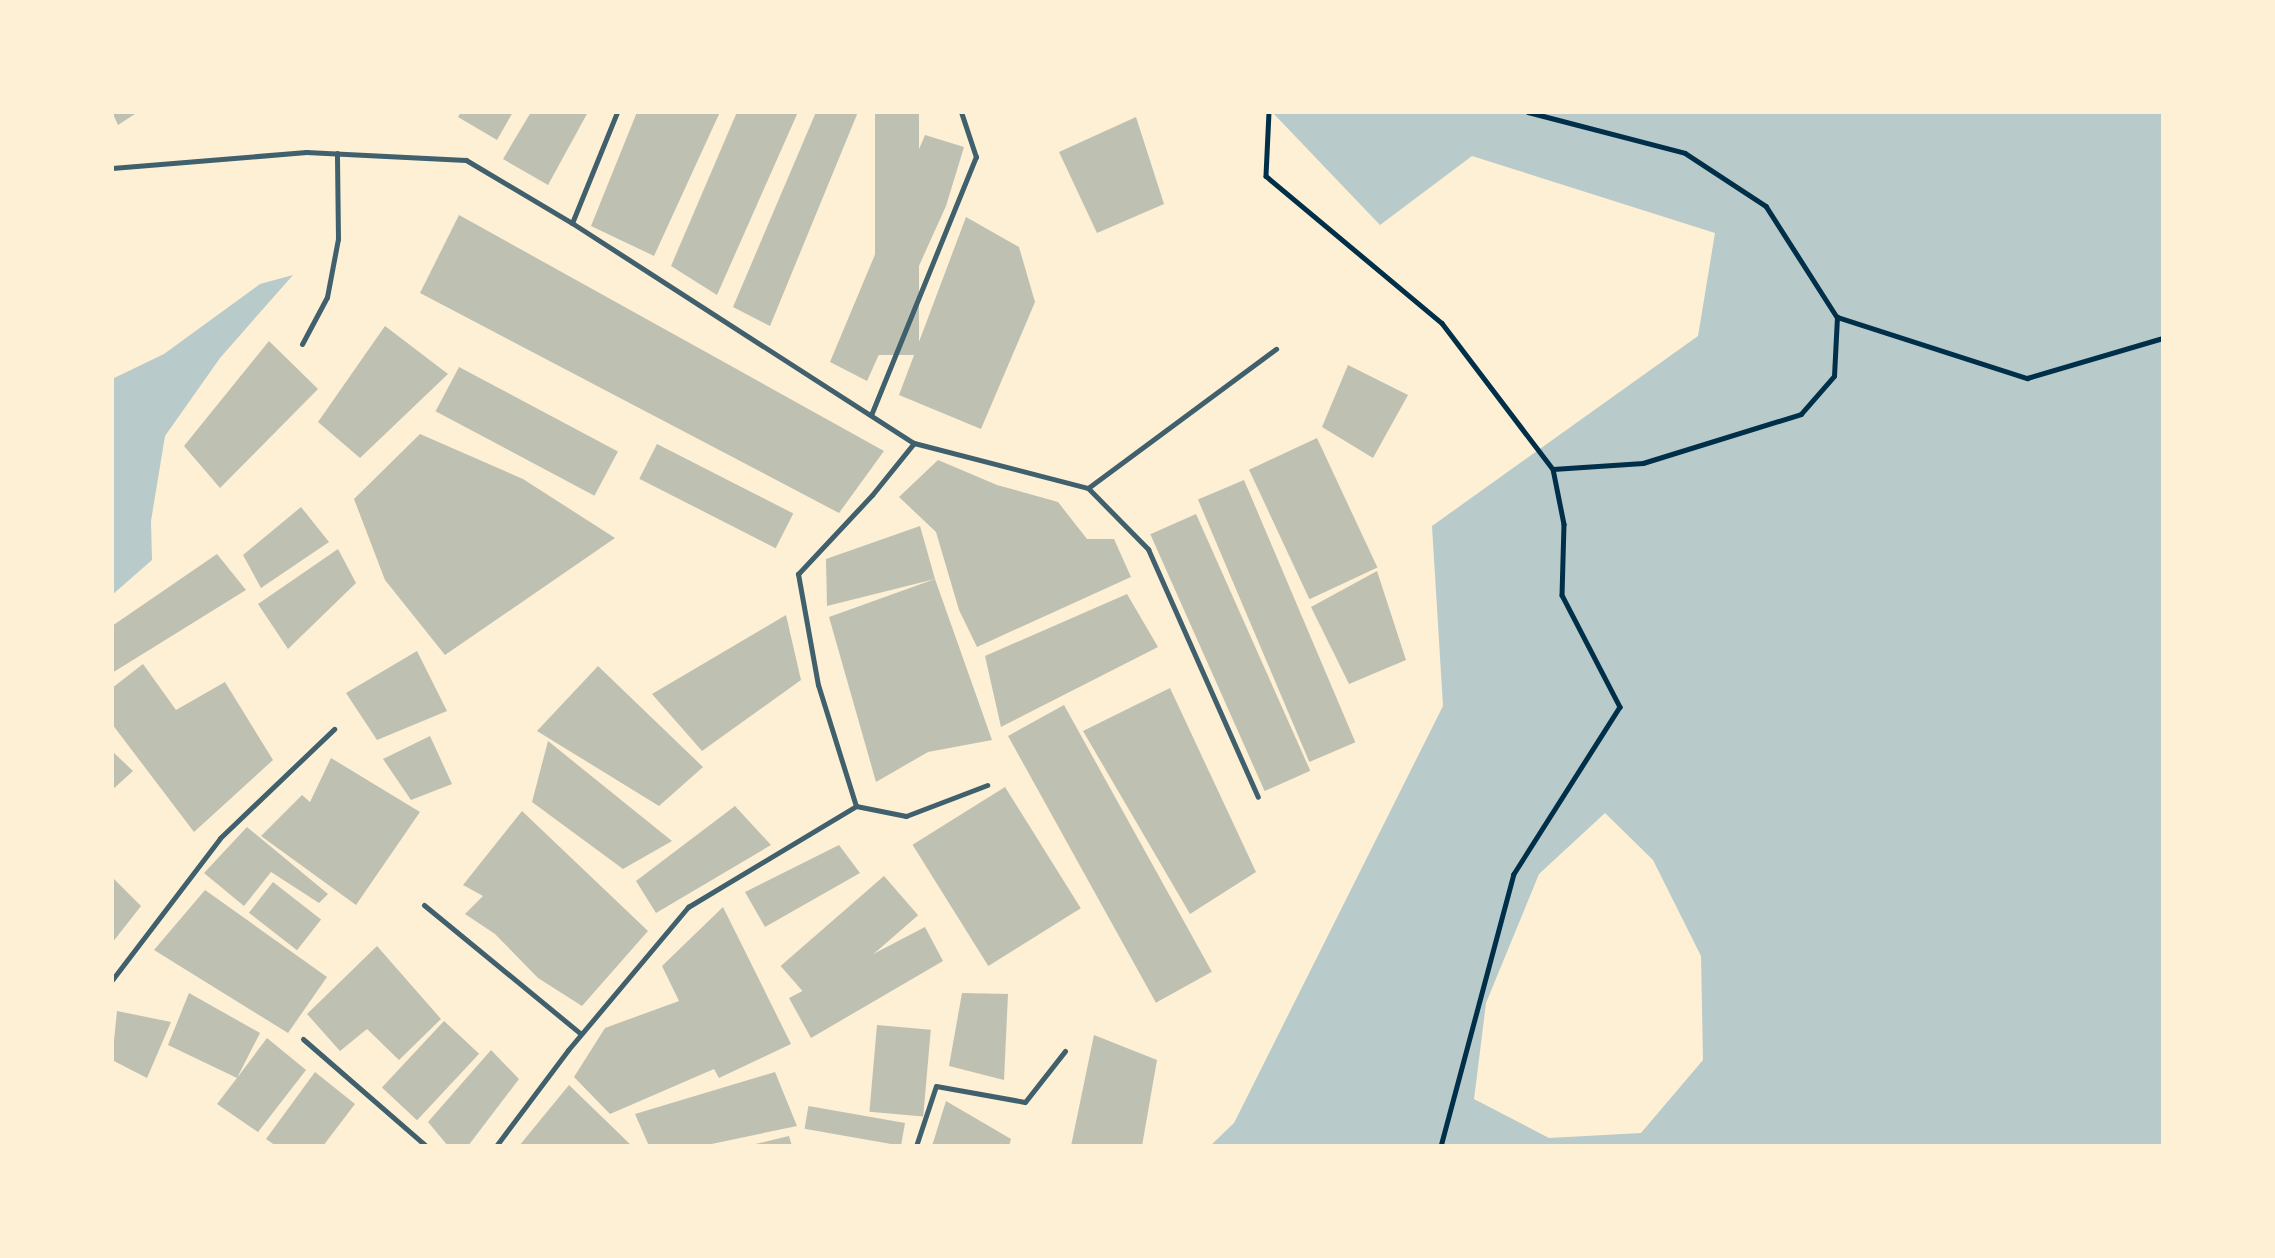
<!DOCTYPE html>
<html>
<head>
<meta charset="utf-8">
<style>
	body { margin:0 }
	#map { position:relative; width:2275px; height:1258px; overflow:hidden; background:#fdf0d5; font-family:Jost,sans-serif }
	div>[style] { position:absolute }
	.green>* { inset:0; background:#b9caca }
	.building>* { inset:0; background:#bec0b2; transform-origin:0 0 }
	.path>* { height:4.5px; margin:-2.25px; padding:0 2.25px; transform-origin:2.25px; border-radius:2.25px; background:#003049 }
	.service>* { height:5px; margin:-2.5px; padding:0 2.5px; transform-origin:2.5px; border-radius:2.5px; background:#3f606c }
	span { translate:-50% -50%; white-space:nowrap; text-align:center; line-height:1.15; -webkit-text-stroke:5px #fdf0d5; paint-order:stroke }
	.frame { position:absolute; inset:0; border:114px solid #fdf0d5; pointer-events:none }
</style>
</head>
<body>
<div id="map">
	<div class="green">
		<i style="clip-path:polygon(evenodd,1272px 112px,2163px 112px,2163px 1146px,1210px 1146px,1234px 1123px,1443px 706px,1432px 526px,1698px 336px,1715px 233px,1472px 156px,1380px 225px,1272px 112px,1605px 813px,1653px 860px,1701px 956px,1703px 1060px,1641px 1133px,1549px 1138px,1474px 1099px,1486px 1003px,1539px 874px,1605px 813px)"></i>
		<i style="clip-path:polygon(293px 275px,220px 358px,165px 436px,151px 521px,152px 560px,112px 595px,112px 379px,164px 354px,260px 284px)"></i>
	</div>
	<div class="building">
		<i style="clip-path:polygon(112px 112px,138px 112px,118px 125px)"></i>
		<i style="clip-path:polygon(461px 112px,513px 112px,497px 140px,458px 117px)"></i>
		<i style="clip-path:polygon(531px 112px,588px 112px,548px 185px,503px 159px)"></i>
		<i style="clip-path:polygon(637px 112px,720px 112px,654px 256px,591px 226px)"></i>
		<i style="clip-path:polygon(737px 112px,798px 112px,717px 295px,671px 266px)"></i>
		<i style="clip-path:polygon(816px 112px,858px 112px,770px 326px,733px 307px)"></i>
		<i style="left:875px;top:112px;width:44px;height:243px"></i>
		<i style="clip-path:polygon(1136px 117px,1164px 204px,1097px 233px,1059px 152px)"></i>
		<i style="clip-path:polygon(925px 135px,964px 147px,946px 206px,867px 381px,830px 362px)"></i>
		<i style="clip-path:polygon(459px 215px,884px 451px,839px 513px,420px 293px)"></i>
		<i style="clip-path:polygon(966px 217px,1019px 247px,1035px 302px,981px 429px,899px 395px)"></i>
		<i style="clip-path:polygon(385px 326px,448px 374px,360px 458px,318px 422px)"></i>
		<i style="clip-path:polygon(269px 341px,318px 389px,220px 488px,184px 446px)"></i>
		<i style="clip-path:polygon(1348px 365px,1408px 395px,1373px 458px,1322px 427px)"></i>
		<i style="left:459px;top:367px;width:180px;height:50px;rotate:28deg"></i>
		<i style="clip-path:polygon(420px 434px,523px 479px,615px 538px,445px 655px,385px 580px,354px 499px)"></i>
		<i style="left:1317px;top:438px;width:143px;height:75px;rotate:65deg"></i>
		<i style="left:657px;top:444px;width:153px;height:39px;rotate:27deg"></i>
		<i style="clip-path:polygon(938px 460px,997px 485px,1058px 502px,1087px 539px,1114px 539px,1131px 577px,977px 647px,959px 610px,936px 532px,899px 497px)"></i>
		<i style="left:1244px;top:480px;width:285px;height:50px;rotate:67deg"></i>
		<i style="clip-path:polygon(301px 507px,329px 542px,261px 588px,243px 555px)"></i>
		<i style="left:1196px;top:514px;width:281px;height:50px;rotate:66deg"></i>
		<i style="clip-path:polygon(920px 526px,935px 579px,827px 606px,826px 559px)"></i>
		<i style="clip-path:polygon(338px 549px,356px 583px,288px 649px,258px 604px)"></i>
		<i style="clip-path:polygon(217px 554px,246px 590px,112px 673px,112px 626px)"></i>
		<i style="clip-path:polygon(1377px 571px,1406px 660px,1349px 684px,1311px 607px)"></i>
		<i style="clip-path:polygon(935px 579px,992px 740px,928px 752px,876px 782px,829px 617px)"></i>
		<i style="clip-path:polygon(1127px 594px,1158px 647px,1001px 727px,985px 656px)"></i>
		<i style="clip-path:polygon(786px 615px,801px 680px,702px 751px,652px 694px)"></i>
		<i style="clip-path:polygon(417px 651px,447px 711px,377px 740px,346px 693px)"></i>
		<i style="clip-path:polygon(143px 664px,176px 710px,225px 682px,273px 760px,194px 832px,112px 724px,112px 688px)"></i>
		<i style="clip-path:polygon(598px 666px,703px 767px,659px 806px,537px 731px)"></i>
		<i style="clip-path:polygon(1170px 688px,1256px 872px,1190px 914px,1083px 731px)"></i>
		<i style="left:1064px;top:705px;width:305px;height:64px;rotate:61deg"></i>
		<i style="clip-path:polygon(430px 736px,452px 784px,411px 800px,383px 759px)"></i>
		<i style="clip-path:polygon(548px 741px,672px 841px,623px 869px,532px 802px)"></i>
		<i style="clip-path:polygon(112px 751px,133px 771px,112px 790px)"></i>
		<i style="clip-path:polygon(331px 758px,420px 812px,356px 905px,261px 836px,302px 795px,310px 802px)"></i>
		<i style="left:1005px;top:787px;width:143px;height:109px;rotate:58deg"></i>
		<i style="clip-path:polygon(735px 806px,771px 845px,656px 913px,636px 881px)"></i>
		<i style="clip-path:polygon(522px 811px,648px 931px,582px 1006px,538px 978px,495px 934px,465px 914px,483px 896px,463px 885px)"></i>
		<i style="clip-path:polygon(247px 827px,328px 894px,319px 903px,271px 872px,244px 906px,204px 873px)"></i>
		<i style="clip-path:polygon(839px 845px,860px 873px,765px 927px,745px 892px)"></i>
		<i style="left:884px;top:876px;width:52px;height:137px;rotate:49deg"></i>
		<i style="clip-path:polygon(112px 877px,141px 906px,112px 943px)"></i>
		<i style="left:273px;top:882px;width:61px;height:39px;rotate:38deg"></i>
		<i style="clip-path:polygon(205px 890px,327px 977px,288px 1033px,154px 950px)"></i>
		<i style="clip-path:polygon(723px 907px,791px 1044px,719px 1078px,714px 1069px,610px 1114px,574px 1077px,605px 1028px,679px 1001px,662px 966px)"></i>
		<i style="clip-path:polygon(925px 927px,943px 961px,811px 1038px,789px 998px)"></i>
		<i style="clip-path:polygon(377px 946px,441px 1019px,399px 1060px,367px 1029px,340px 1051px,307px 1014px)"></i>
		<i style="clip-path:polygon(189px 993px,260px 1033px,237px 1078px,267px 1038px,306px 1070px,258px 1132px,217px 1104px,237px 1078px,168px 1045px)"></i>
		<i style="clip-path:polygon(962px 993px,1008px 994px,1004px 1080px,949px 1066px)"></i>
		<i style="clip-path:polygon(117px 1011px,171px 1022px,147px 1078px,112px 1060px)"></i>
		<i style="left:444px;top:1021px;width:48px;height:91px;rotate:43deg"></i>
		<i style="left:877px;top:1025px;width:54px;height:87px;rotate:5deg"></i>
		<i style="clip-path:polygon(1094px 1035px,1157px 1060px,1142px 1146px,1071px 1146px)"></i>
		<i style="clip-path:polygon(491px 1050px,519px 1079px,468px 1146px,448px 1146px,428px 1122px)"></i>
		<i style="clip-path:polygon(315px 1072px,355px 1104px,323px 1146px,276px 1146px,266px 1139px)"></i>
		<i style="clip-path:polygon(775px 1072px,797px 1126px,702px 1146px,649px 1146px,635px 1114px)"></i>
		<i style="clip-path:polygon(569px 1085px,632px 1146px,519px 1146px)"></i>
		<i style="clip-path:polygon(946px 1101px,1011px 1139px,1009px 1146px,932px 1146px)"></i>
		<i style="left:905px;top:1123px;width:23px;height:98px;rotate:100deg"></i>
		<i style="clip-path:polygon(789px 1136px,792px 1146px,751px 1146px,751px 1145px)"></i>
	</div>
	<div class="path">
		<i style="left:1269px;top:112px;width:64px;rotate:92.7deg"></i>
		<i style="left:1266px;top:176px;width:229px;rotate:39.9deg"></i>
		<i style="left:1442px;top:323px;width:183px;rotate:52.8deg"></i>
		<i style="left:1553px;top:469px;width:56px;rotate:78.7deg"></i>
		<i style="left:1564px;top:524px;width:71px;rotate:91.6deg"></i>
		<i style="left:1562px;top:595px;width:126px;rotate:62.6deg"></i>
		<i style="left:1620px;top:707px;width:198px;rotate:122.4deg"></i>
		<i style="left:1514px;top:874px;width:282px;rotate:105deg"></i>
		<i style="left:1528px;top:112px;width:162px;rotate:14.6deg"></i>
		<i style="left:1685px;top:153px;width:97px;rotate:33.2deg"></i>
		<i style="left:1766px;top:206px;width:132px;rotate:57.4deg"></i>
		<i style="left:1837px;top:317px;width:200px;rotate:17.8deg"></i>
		<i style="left:2027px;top:378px;width:142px;rotate:-16.4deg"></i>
		<i style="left:1553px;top:469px;width:90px;rotate:-3.8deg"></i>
		<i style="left:1643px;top:463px;width:165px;rotate:-17.2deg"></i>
		<i style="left:1801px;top:414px;width:50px;rotate:-49deg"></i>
		<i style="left:1834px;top:376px;width:59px;rotate:-87.1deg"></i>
	</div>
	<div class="service">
		<i style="left:112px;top:168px;width:195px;rotate:-4.7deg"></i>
		<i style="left:306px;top:152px;width:160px;rotate:2.9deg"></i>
		<i style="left:466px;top:160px;width:123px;rotate:30.7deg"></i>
		<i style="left:572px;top:223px;width:407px;rotate:32.8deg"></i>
		<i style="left:914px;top:443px;width:180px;rotate:14.5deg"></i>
		<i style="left:1088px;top:488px;width:234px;rotate:-36.5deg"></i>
		<i style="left:572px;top:223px;width:120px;rotate:-67.9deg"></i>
		<i style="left:302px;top:344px;width:53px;rotate:-62deg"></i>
		<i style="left:327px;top:297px;width:59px;rotate:-79.3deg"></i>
		<i style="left:338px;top:239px;width:86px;rotate:-90.7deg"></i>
		<i style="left:871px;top:415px;width:279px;rotate:-67.9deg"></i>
		<i style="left:976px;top:157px;width:47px;rotate:-108.4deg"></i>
		<i style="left:1088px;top:488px;width:86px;rotate:45.5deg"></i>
		<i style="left:1148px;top:549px;width:271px;rotate:66.1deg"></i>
		<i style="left:856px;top:806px;width:51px;rotate:11.3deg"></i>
		<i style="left:906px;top:816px;width:87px;rotate:-20.9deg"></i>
		<i style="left:424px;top:905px;width:203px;rotate:39.4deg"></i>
		<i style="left:112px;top:980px;width:178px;rotate:-52.7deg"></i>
		<i style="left:220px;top:838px;width:158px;rotate:-43.7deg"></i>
		<i style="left:303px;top:1039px;width:163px;rotate:41deg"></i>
		<i style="left:496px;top:1146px;width:120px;rotate:-53.1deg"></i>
		<i style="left:568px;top:1050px;width:187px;rotate:-50deg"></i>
		<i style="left:688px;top:907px;width:196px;rotate:-31deg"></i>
		<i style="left:856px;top:806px;width:127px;rotate:-107.4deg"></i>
		<i style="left:818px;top:685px;width:113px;rotate:-100.2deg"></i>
		<i style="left:798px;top:574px;width:108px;rotate:-46.9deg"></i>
		<i style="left:872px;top:495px;width:67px;rotate:-51.1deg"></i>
		<i style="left:916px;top:1146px;width:63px;rotate:-71.6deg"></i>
		<i style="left:936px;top:1086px;width:90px;rotate:10.2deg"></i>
		<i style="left:1025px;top:1102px;width:65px;rotate:-51.9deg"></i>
	</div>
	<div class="frame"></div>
</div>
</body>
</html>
